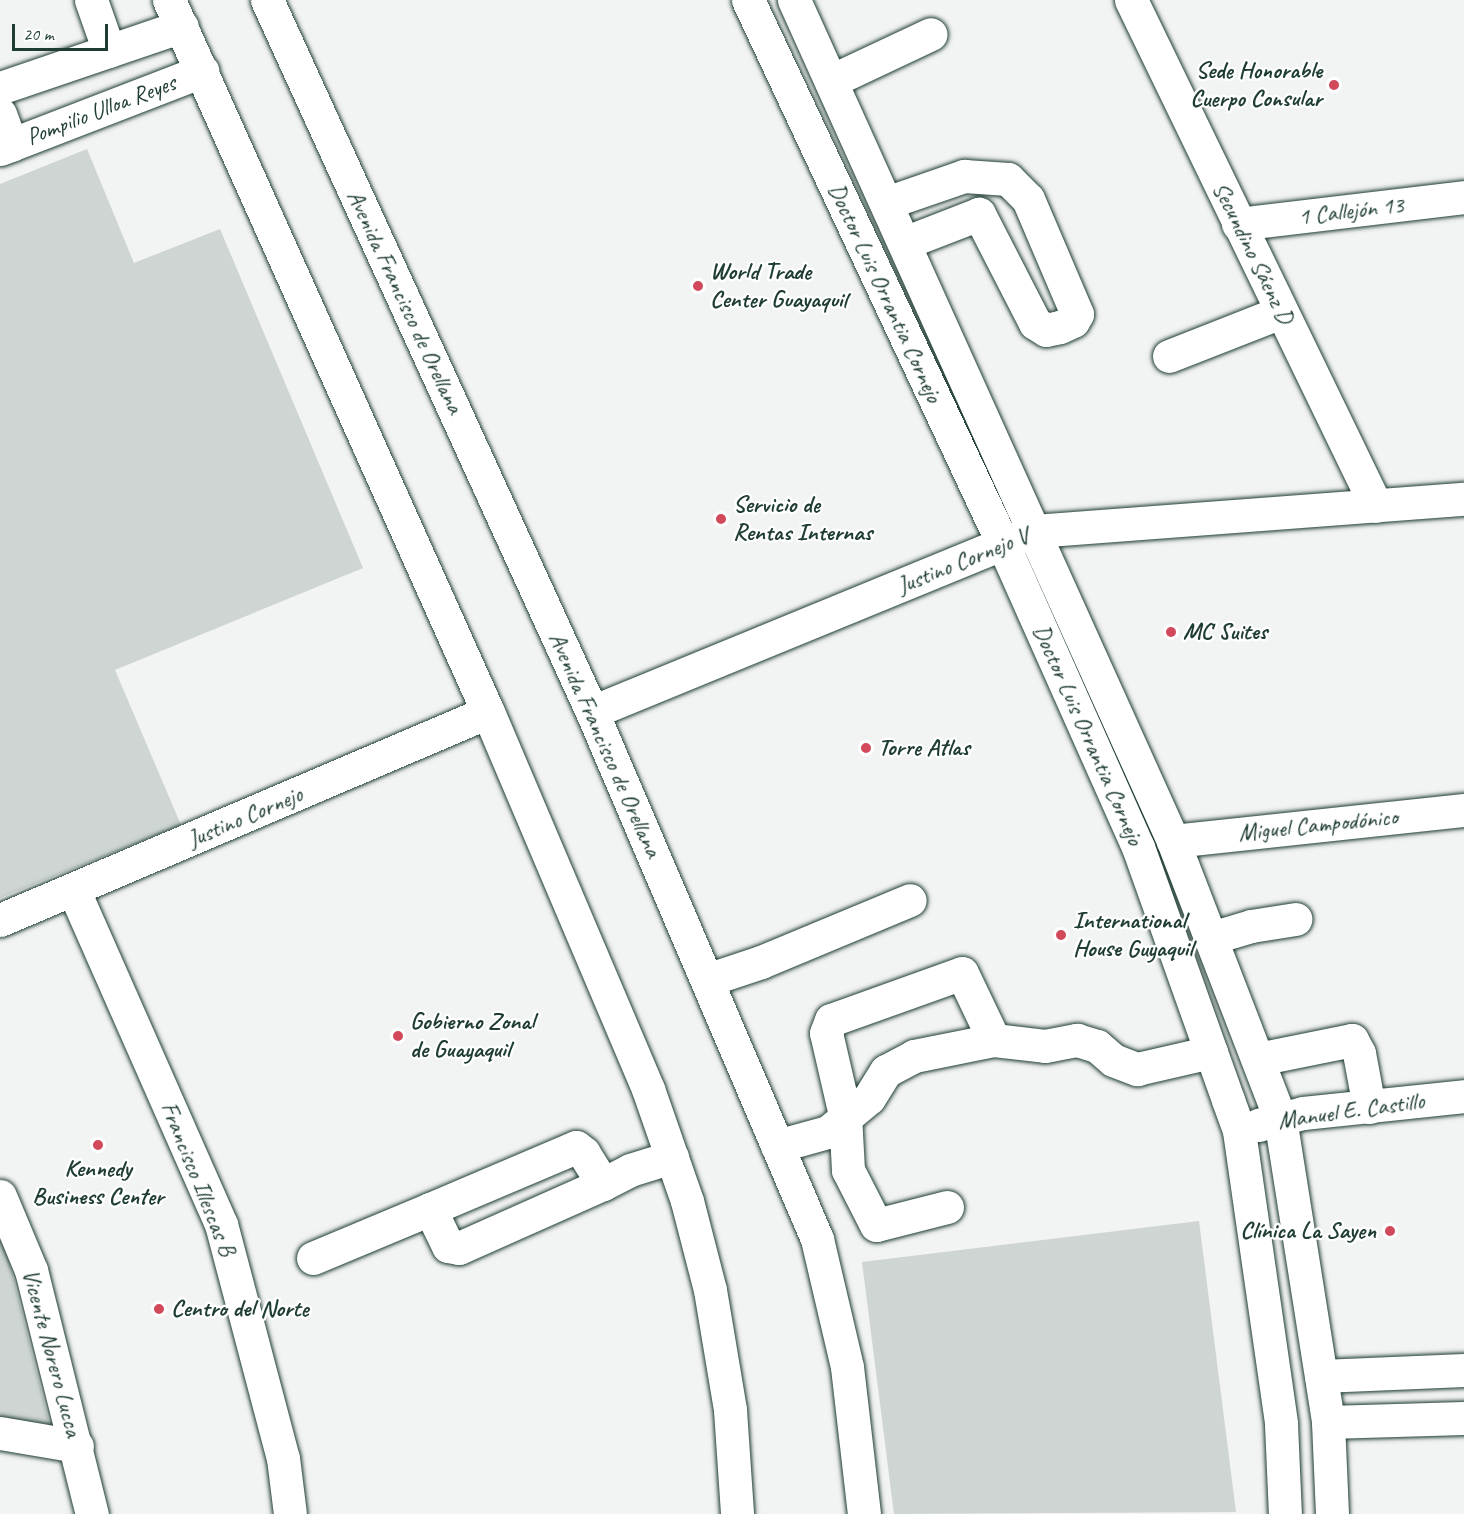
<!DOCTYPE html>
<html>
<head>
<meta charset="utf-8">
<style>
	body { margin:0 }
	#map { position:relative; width:1464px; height:1514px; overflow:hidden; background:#f2f3f3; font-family:Caveat,sans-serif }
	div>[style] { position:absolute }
	.green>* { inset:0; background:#ced5d3 }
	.roads { filter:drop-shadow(0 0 2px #1f3d34) drop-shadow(0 0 2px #1f3d34) }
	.minor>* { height:33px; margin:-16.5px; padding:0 16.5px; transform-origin:16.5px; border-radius:16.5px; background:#fff }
	.major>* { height:33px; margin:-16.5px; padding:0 16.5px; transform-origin:16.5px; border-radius:16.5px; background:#fff }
	.dots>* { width:16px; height:16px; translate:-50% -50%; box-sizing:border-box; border:3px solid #fff; border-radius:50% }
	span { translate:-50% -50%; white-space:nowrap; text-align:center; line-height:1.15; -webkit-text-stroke:4.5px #fff; paint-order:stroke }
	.poi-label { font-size:24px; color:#1f3d34; font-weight:700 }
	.right { translate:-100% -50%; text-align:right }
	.left { translate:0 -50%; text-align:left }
	.street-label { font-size:24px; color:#1f3d34 }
	.scale { position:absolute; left:12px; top:24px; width:96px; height:27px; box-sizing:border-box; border:3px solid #1f3d34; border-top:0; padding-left:8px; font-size:18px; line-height:21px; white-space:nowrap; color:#1f3d34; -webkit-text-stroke:4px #fff; paint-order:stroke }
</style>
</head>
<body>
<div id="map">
	<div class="green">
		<i style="clip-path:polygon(87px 149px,134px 263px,220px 229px,363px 568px,115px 670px,181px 825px,0 898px,0 184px)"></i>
		<i style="clip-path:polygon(1199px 1221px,1236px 1512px,894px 1514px,862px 1262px)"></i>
		<i style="clip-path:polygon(0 1232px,2px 1232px,51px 1430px,0 1421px)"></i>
	</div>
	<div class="roads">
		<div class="minor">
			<i style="left:91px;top:0;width:54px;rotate:70.6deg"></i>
			<i style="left:748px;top:0;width:601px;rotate:64.89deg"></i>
			<i style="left:1003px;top:544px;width:332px;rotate:66deg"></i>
			<i style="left:1138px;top:847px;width:269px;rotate:70.4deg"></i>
			<i style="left:1228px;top:1100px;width:33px;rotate:70deg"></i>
			<i style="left:1239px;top:1131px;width:296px;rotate:81.8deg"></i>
			<i style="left:1281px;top:1424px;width:90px;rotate:87.5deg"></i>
			<i style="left:794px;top:0;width:922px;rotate:65.74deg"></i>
			<i style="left:1173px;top:841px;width:297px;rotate:68.9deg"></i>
			<i style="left:1280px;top:1118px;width:308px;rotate:81deg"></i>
			<i style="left:1328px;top:1422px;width:92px;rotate:87.5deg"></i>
			<i style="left:1131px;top:0;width:562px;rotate:64.16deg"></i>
			<i style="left:831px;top:81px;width:110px;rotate:-25.2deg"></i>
			<i style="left:0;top:88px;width:192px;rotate:-18.8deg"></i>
			<i style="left:0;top:114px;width:33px;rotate:70deg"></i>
			<i style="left:0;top:149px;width:217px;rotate:-21.1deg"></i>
			<i style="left:886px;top:203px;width:83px;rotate:-19.1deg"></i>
			<i style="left:964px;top:176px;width:44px;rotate:3.9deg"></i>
			<i style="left:1008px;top:179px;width:28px;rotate:45deg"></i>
			<i style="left:1028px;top:199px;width:125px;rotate:66.9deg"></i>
			<i style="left:1077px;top:314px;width:8px;rotate:120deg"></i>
			<i style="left:1073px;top:321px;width:14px;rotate:155deg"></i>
			<i style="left:1060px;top:327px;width:14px;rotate:168deg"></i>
			<i style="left:1046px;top:330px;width:13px;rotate:-148deg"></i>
			<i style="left:1035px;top:323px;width:123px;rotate:-117.2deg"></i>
			<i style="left:979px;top:214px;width:80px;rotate:158.9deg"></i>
			<i style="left:1238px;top:224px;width:228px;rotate:-6.8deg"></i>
			<i style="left:1169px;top:356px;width:120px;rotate:-21.4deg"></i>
			<i style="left:592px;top:712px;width:478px;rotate:-22.3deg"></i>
			<i style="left:1034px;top:531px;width:431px;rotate:-4.3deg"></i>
			<i style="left:1173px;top:841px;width:293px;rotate:-6.1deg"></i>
			<i style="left:74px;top:891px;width:364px;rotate:66.2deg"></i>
			<i style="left:221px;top:1224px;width:242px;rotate:75.2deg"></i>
			<i style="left:283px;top:1458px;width:56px;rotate:82.9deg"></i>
			<i style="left:0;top:920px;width:530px;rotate:-23.09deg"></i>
			<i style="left:1211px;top:938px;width:42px;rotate:-16.7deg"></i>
			<i style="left:1251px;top:926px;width:45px;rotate:-9deg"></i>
			<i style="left:707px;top:980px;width:57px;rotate:-18.4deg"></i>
			<i style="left:761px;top:962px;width:161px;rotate:-22.6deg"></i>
			<i style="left:1258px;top:1059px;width:96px;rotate:-11.4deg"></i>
			<i style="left:1352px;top:1040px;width:15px;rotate:62deg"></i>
			<i style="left:1359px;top:1053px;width:55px;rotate:79.5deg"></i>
			<i style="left:1258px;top:1125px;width:47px;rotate:-14.9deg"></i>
			<i style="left:1303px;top:1113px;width:162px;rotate:-6deg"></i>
			<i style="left:777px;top:1146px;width:53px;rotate:-15.4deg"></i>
			<i style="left:828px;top:1132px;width:53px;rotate:-39.7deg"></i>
			<i style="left:869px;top:1098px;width:32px;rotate:-58deg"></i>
			<i style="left:886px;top:1071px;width:32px;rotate:-28deg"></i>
			<i style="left:914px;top:1056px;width:82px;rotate:-11.3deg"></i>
			<i style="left:603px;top:1184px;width:36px;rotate:-122deg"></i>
			<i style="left:584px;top:1153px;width:10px;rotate:-143deg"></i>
			<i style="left:576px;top:1147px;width:159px;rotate:157deg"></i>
			<i style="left:430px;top:1209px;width:41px;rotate:64.1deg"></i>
			<i style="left:448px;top:1246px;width:11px;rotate:10deg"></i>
			<i style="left:459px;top:1248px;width:158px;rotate:-24deg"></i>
			<i style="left:603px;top:1184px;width:30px;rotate:-27deg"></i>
			<i style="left:630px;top:1170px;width:44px;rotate:-17.2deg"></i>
			<i style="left:0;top:1196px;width:80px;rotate:67.3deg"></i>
			<i style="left:31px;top:1270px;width:252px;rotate:76deg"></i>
			<i style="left:947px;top:1207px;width:73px;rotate:165.8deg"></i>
			<i style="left:876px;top:1225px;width:62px;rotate:-117deg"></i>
			<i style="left:848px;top:1170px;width:55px;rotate:-93.1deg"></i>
			<i style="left:845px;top:1115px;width:84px;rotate:-103deg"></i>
			<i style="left:826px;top:1033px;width:14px;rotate:-69deg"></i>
			<i style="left:831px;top:1020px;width:139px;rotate:-19.7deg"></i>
			<i style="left:962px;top:973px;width:74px;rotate:64.5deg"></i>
			<i style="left:994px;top:1040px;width:51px;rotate:6.7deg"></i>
			<i style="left:1045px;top:1046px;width:33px;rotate:-11deg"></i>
			<i style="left:1077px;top:1040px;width:21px;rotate:17deg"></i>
			<i style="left:1097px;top:1046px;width:21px;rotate:41deg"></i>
			<i style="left:1113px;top:1060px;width:26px;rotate:21deg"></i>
			<i style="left:1137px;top:1069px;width:76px;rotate:-12.9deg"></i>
			<i style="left:313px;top:1258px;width:127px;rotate:-22.7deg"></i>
			<i style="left:1321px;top:1376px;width:143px;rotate:-2.4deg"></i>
			<i style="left:1328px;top:1422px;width:136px;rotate:-1.7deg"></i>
			<i style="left:0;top:1433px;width:78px;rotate:9.6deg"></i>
		</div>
		<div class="major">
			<i style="left:169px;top:0;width:780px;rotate:65.87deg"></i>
			<i style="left:488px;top:712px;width:410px;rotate:67deg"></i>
			<i style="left:648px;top:1089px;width:119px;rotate:70.8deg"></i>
			<i style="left:687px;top:1201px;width:92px;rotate:75.5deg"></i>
			<i style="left:710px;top:1290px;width:122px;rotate:80.5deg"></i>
			<i style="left:730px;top:1410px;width:104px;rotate:86.1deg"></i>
			<i style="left:267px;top:0;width:783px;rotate:65.47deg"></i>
			<i style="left:592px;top:712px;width:573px;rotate:66.88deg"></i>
			<i style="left:817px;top:1239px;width:131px;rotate:76.8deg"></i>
			<i style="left:847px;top:1367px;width:148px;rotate:83.4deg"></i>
		</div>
	</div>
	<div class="dots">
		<i style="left:1334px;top:85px;background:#d1495b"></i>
		<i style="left:698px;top:286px;background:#d1495b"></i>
		<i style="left:721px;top:519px;background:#d1495b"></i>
		<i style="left:1171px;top:632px;background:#d1495b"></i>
		<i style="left:866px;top:748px;background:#d1495b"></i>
		<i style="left:1061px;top:935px;background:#d1495b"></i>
		<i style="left:398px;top:1036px;background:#d1495b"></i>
		<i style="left:98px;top:1145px;background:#d1495b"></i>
		<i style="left:1390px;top:1231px;background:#d1495b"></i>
		<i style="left:159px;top:1309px;background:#d1495b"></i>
	</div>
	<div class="poi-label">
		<span class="right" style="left:1322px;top:85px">Sede Honorable<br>Cuerpo Consular</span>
		<span class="left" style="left:710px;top:286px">World Trade<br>Center Guayaquil</span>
		<span class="left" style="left:733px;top:519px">Servicio de<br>Rentas Internas</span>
		<span class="left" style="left:1183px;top:632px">MC Suites</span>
		<span class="left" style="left:878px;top:748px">Torre Atlas</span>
		<span class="left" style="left:1073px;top:935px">International<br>House Guyaquil</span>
		<span class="left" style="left:410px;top:1036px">Gobierno Zonal<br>de Guayaquil</span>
		<span style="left:98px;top:1183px">Kennedy<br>Business Center</span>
		<span class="right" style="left:1376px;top:1231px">Clínica La Sayen</span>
		<span class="left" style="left:171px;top:1309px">Centro del Norte</span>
	</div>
	<div class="street-label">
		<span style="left:101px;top:110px;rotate:-21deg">Pompilio Ulloa Reyes</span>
		<span style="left:1351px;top:211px;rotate:-7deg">1 Callejón 13</span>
		<span style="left:1253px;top:253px;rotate:64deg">Secundino Sáenz D</span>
		<span style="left:885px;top:293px;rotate:65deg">Doctor Luis Orrantia Cornejo</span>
		<span style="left:405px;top:302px;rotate:65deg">Avenida Francisco de Orellana</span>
		<span style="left:963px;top:561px;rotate:-22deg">Justino Cornejo V</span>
		<span style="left:1088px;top:735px;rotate:66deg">Doctor Luis Orrantia Cornejo</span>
		<span style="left:605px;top:745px;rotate:66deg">Avenida Francisco de Orellana</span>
		<span style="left:245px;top:817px;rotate:-23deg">Justino Cornejo</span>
		<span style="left:1318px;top:825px;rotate:-6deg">Miguel Campodónico</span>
		<span style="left:1351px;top:1111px;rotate:-8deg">Manuel E. Castillo</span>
		<span style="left:198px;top:1179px;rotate:68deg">Francisco Illescas B</span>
		<span style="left:52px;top:1353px;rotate:75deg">Vicente Norero Lucca</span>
	</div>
	<div class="scale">20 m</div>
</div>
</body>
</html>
